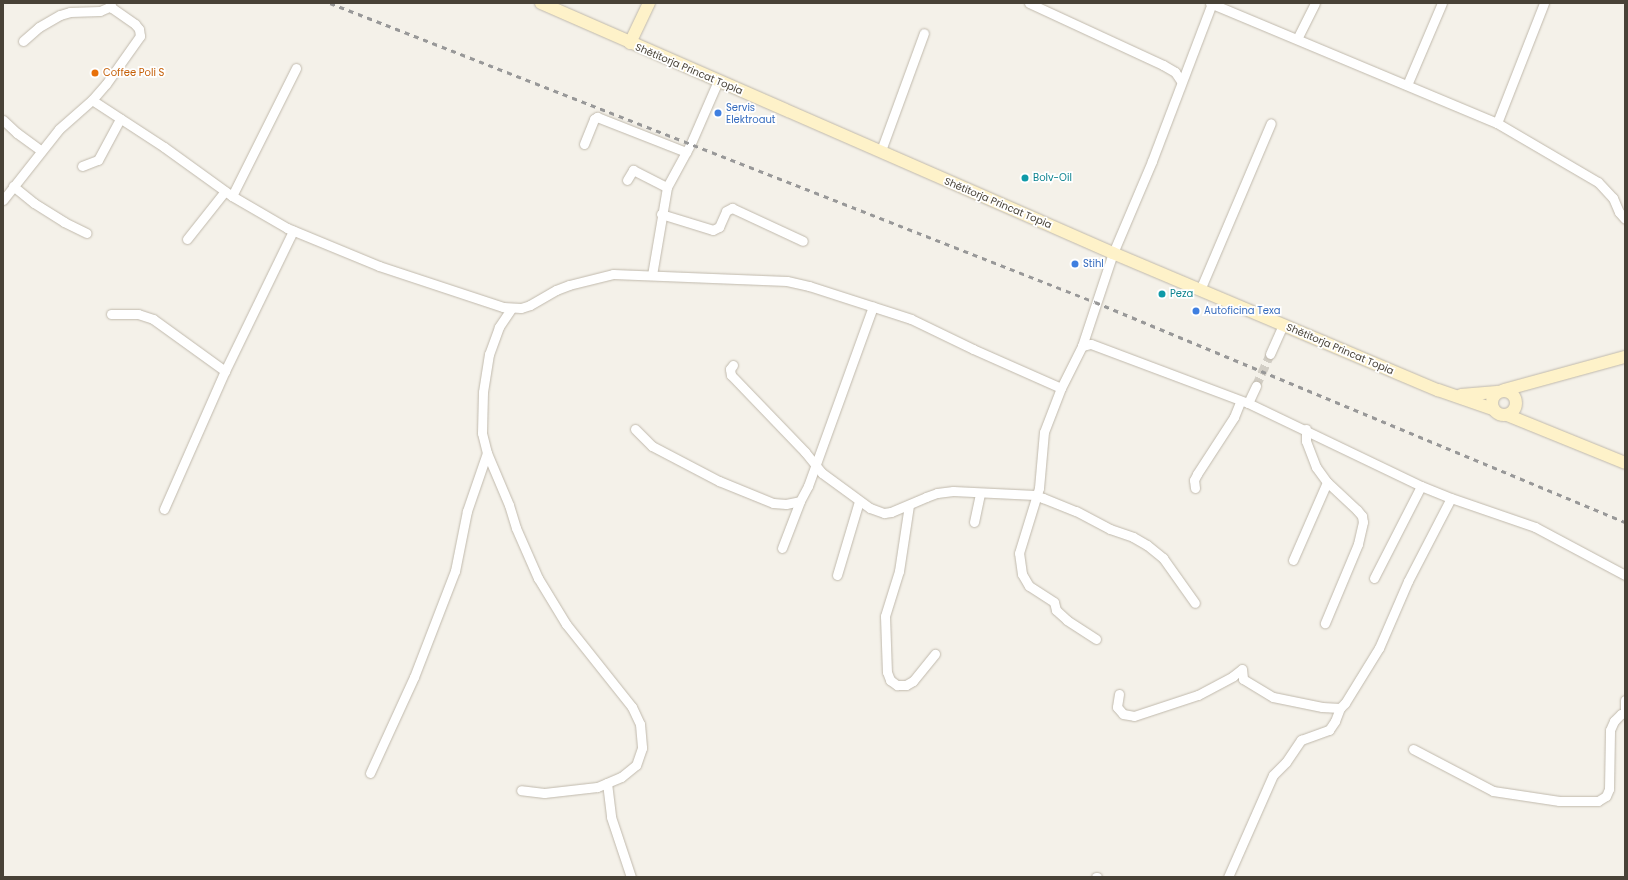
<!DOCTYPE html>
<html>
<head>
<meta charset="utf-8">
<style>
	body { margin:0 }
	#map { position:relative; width:1628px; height:880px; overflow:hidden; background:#f4f1e9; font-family:Poppins,sans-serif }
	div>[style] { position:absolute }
	.street-tunnel>* { height:9px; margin-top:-4.5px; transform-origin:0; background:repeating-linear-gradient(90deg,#d2cec5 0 9px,transparent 0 13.5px) }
	.roads { filter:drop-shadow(0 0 1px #c0b9ac) drop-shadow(0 0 1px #c0b9ac) }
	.street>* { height:9px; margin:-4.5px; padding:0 4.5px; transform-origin:4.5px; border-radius:4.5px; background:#fff }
	.secondary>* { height:12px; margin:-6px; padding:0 6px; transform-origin:6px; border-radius:6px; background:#fef2c9 }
	.secondary>.ring { margin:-6px; padding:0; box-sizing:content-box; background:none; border:12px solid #fef2c9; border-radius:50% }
	.rail>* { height:3px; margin-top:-1.5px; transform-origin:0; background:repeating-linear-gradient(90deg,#989898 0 5px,transparent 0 10px) }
	.dots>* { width:11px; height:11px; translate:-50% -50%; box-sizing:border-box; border:2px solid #fff; border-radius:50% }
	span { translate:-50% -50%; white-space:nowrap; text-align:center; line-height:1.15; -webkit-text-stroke:3.5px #fff; paint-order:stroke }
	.street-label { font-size:10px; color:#484237 }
	.food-label { font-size:10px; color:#c56008 }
	.left { translate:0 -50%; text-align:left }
	.shop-label { font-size:10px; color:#366cbe }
	.culture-label { font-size:10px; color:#0d838f }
	.frame { position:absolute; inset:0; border:4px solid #484237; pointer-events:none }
</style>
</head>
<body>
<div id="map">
	<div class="street-tunnel">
		<i style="left:1256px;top:386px;width:35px;rotate:-66deg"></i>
	</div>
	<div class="roads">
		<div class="street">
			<i style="left:1029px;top:3px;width:148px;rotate:24.8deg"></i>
			<i style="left:1163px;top:65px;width:14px;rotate:30deg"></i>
			<i style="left:1175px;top:72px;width:11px;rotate:56deg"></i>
			<i style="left:1210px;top:3px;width:311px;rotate:22.7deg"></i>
			<i style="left:1497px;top:123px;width:117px;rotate:30.3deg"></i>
			<i style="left:1598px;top:182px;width:22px;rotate:47deg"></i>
			<i style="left:1613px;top:198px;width:15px;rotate:67deg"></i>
			<i style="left:1619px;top:212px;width:9px;rotate:49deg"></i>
			<i style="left:1297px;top:39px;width:40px;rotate:-63.4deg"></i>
			<i style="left:23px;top:41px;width:21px;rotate:-41deg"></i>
			<i style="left:39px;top:27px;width:24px;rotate:-30deg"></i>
			<i style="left:60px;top:15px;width:10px;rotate:-17deg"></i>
			<i style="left:70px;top:12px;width:30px;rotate:-2deg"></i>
			<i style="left:100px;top:11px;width:12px;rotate:-24deg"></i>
			<i style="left:1407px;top:85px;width:89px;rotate:-66.9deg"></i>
			<i style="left:92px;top:100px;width:86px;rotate:33.1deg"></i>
			<i style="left:164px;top:147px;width:84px;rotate:35.8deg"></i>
			<i style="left:232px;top:196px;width:64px;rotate:30.2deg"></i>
			<i style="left:287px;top:228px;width:100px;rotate:22.4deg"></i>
			<i style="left:379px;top:266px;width:131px;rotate:18.3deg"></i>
			<i style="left:503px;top:307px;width:18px;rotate:3deg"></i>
			<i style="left:521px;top:308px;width:9px;rotate:-18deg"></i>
			<i style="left:530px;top:305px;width:30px;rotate:-30deg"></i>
			<i style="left:556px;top:290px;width:14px;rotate:-21deg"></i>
			<i style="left:569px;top:285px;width:45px;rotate:-14deg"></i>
			<i style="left:613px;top:274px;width:174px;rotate:2.3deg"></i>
			<i style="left:787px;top:281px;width:23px;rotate:13deg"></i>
			<i style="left:809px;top:286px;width:107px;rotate:17.9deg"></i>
			<i style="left:911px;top:319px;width:69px;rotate:25.8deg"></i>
			<i style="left:973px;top:349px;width:96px;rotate:23.9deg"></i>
			<i style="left:3px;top:120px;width:19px;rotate:43deg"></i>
			<i style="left:17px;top:133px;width:29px;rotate:36deg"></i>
			<i style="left:1497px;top:123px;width:129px;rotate:-68.6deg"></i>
			<i style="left:584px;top:144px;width:27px;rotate:-68deg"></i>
			<i style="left:594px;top:119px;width:4px;rotate:-34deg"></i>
			<i style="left:597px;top:117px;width:96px;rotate:21.5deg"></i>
			<i style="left:883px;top:145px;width:119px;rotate:-69.9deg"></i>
			<i style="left:82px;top:166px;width:17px;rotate:-21deg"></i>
			<i style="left:98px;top:160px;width:47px;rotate:-61.8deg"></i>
			<i style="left:627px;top:180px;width:12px;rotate:-59deg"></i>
			<i style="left:633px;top:170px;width:38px;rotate:27deg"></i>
			<i style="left:13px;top:186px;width:27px;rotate:39deg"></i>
			<i style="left:34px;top:203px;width:36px;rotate:32deg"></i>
			<i style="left:64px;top:222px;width:25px;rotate:26deg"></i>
			<i style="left:232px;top:196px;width:143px;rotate:-63.4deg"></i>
			<i style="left:3px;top:200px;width:90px;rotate:-51.7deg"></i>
			<i style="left:59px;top:129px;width:44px;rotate:-41.3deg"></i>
			<i style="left:92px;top:100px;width:21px;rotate:-49deg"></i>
			<i style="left:106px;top:84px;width:59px;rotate:-54.7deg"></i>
			<i style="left:140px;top:36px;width:7px;rotate:-98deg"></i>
			<i style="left:139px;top:29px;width:6px;rotate:-129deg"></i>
			<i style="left:135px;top:24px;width:28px;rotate:-145deg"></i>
			<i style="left:112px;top:8px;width:5px;rotate:-112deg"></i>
			<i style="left:661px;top:214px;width:54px;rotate:17.1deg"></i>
			<i style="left:713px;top:230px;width:7px;rotate:-27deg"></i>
			<i style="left:719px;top:227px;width:17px;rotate:-66deg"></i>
			<i style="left:726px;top:211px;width:7px;rotate:-27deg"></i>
			<i style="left:732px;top:208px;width:78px;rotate:24.9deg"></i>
			<i style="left:187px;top:239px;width:61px;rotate:-51.6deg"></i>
			<i style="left:652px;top:275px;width:89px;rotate:-80.3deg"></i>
			<i style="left:667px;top:187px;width:50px;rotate:-61.4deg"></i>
			<i style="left:691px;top:143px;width:68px;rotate:-66.5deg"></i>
			<i style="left:1200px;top:290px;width:181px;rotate:-67deg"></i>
			<i style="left:511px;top:309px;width:22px;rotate:124deg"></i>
			<i style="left:499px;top:327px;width:29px;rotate:110deg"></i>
			<i style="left:489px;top:354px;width:38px;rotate:99deg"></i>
			<i style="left:483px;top:392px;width:41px;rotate:91.4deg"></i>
			<i style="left:482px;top:433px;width:21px;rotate:76deg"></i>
			<i style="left:487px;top:453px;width:56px;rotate:67.1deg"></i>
			<i style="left:509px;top:505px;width:24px;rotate:73deg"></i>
			<i style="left:516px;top:528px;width:55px;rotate:66.3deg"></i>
			<i style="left:538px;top:578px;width:54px;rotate:58.7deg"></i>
			<i style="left:566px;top:624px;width:106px;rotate:51.5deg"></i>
			<i style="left:632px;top:707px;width:19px;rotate:65deg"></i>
			<i style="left:640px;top:724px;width:24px;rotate:85deg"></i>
			<i style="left:642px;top:748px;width:18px;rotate:109deg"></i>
			<i style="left:636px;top:765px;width:19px;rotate:141deg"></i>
			<i style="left:621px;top:777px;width:26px;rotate:157deg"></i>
			<i style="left:597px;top:787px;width:53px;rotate:173.5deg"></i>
			<i style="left:544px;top:793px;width:23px;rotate:-173deg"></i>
			<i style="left:111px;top:314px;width:27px"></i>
			<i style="left:138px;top:314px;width:16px;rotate:18deg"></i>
			<i style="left:153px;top:319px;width:89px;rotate:35.8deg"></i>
			<i style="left:1082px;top:346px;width:9px;rotate:-13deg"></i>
			<i style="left:1091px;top:344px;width:168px;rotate:20.6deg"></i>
			<i style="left:1248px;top:403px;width:192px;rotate:25.6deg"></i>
			<i style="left:1421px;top:486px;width:32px;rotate:22deg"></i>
			<i style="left:1451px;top:498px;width:89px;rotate:19deg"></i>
			<i style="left:1535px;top:527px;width:102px;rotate:28.1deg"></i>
			<i style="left:1270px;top:354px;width:32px;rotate:-66deg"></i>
			<i style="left:733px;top:365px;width:5px;rotate:127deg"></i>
			<i style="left:730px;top:369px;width:6px;rotate:81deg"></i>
			<i style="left:731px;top:375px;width:107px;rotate:46.1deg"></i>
			<i style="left:805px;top:452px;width:27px;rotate:51deg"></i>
			<i style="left:822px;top:473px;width:59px;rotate:36.1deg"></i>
			<i style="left:870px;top:508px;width:15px;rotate:20deg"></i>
			<i style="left:884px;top:513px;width:7px;rotate:-8deg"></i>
			<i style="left:891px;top:512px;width:38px;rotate:-23deg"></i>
			<i style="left:926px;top:497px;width:12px;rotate:-20deg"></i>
			<i style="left:937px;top:493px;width:16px;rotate:-7deg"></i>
			<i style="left:953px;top:491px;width:82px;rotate:2.8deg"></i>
			<i style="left:1035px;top:495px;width:9px;rotate:21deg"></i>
			<i style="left:1043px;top:498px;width:35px;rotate:22deg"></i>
			<i style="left:1076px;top:511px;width:38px;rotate:28deg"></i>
			<i style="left:1110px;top:529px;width:24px;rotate:19deg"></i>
			<i style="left:1133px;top:537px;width:16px;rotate:30deg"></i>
			<i style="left:1147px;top:545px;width:21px;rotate:39deg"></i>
			<i style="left:1163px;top:558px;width:55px;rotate:54.6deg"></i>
			<i style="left:1248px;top:403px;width:19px;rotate:-65deg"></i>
			<i style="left:635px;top:429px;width:24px;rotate:45deg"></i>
			<i style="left:652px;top:446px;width:76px;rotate:27.6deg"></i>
			<i style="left:719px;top:481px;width:58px;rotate:22.2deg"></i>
			<i style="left:773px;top:503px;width:13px;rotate:4deg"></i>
			<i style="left:786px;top:504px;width:14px;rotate:-12deg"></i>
			<i style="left:1306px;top:429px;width:12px;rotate:90deg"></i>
			<i style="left:1306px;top:441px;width:28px;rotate:69deg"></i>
			<i style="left:1316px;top:467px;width:19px;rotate:54deg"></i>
			<i style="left:1327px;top:482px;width:41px;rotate:43deg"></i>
			<i style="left:1357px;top:510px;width:8px;rotate:50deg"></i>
			<i style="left:1362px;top:516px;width:6px;rotate:81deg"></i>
			<i style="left:1363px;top:522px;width:23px;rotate:103deg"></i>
			<i style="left:1358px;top:544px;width:86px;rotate:112.7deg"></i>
			<i style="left:1195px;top:488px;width:8px;rotate:-97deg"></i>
			<i style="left:1194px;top:480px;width:7px;rotate:-63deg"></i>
			<i style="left:1197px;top:474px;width:68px;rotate:-57deg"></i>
			<i style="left:1234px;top:417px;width:16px;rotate:-68deg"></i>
			<i style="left:909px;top:505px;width:67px;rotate:98.6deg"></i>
			<i style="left:899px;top:571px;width:47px;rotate:107.3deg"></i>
			<i style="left:885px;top:616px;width:56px;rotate:88deg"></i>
			<i style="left:887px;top:672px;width:9px;rotate:69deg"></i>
			<i style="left:890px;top:680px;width:9px;rotate:36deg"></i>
			<i style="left:897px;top:685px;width:9px"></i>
			<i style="left:906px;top:685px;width:8px;rotate:-30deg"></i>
			<i style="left:913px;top:681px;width:35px;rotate:-51deg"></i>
			<i style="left:164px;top:509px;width:151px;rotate:-66.2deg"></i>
			<i style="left:225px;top:371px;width:156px;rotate:-64.1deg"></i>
			<i style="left:974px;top:522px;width:29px;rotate:-78deg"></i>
			<i style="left:782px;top:548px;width:50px;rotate:-69deg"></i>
			<i style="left:800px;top:501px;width:17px;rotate:-62deg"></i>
			<i style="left:808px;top:486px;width:191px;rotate:-70.1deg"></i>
			<i style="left:1293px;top:560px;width:85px;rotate:-66.4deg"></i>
			<i style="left:837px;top:575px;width:77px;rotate:-73.4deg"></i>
			<i style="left:1374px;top:578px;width:103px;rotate:-62.9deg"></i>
			<i style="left:1096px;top:639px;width:35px;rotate:-147deg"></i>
			<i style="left:1067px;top:620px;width:15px;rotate:-138deg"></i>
			<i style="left:1056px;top:610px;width:8px;rotate:-104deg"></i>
			<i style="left:1054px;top:602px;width:30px;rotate:-147deg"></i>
			<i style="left:1029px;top:586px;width:14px;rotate:-120deg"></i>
			<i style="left:1022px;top:574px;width:21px;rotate:-98deg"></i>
			<i style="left:1019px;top:553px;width:68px;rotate:-72.9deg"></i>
			<i style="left:1039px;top:488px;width:56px;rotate:-84.9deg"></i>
			<i style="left:1044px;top:432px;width:47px;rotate:-68.9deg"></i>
			<i style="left:1061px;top:388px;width:47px;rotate:-63.4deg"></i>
			<i style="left:1082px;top:346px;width:98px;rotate:-71.6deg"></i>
			<i style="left:1113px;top:253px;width:100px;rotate:-67deg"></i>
			<i style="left:1152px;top:161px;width:169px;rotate:-69.2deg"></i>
			<i style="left:1119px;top:694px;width:13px;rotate:99deg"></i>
			<i style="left:1117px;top:707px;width:9px;rotate:49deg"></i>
			<i style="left:1123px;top:714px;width:11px;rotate:10deg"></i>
			<i style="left:1134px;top:716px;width:67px;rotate:-18.2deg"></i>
			<i style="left:1198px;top:695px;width:40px;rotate:-28deg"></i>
			<i style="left:1233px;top:676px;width:11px;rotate:-38deg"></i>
			<i style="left:1242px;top:669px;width:10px;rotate:84deg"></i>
			<i style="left:1243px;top:679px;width:35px;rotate:31deg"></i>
			<i style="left:1273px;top:697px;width:50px;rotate:11.5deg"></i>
			<i style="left:1322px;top:707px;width:18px;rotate:3deg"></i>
			<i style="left:1340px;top:708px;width:7px;rotate:-45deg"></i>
			<i style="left:1345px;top:703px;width:65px;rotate:-58.3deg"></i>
			<i style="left:1379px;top:648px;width:73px;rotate:-66.6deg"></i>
			<i style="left:1408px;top:581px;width:93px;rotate:-62.6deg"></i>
			<i style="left:1625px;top:700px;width:9px;rotate:90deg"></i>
			<i style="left:1413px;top:749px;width:90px;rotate:27.7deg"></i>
			<i style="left:1493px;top:791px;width:67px;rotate:8.6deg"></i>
			<i style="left:1559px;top:801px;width:39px"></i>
			<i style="left:1598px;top:801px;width:9px;rotate:-32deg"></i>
			<i style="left:1606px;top:796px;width:8px;rotate:-67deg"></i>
			<i style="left:1609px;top:789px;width:59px;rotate:-89deg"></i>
			<i style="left:1610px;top:730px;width:10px;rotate:-66deg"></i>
			<i style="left:1614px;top:721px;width:10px;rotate:-45deg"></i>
			<i style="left:1621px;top:714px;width:4px;rotate:-14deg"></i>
			<i style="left:370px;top:773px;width:106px;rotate:-65.4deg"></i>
			<i style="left:414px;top:677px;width:114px;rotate:-68.9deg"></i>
			<i style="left:455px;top:571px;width:61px;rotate:-78.7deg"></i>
			<i style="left:467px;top:511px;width:61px;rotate:-71deg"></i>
			<i style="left:607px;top:783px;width:34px;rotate:83deg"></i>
			<i style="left:611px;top:817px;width:63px;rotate:71.6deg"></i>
			<i style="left:1096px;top:877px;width:1px"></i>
			<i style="left:1228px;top:877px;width:111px;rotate:-66.2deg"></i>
			<i style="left:1273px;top:775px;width:18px;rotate:-45deg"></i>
			<i style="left:1286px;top:762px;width:27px;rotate:-56deg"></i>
			<i style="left:1301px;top:740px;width:30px;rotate:-20deg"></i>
			<i style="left:1329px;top:730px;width:11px;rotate:-56deg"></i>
			<i style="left:1335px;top:721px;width:14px;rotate:-69deg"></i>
		</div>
		<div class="secondary">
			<i style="left:541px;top:3px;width:624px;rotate:23.61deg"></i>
			<i style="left:1113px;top:253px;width:353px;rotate:22.9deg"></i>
			<i style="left:1438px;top:390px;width:58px;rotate:19.1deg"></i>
			<i style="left:630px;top:43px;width:44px;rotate:-64.6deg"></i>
			<i style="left:1504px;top:390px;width:125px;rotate:-15.3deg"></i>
			<i class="ring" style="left:1492px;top:391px;width:12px;height:12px"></i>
			<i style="left:1461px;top:395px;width:36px;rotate:-5deg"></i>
			<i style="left:1507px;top:415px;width:127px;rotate:22.1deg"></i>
		</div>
	</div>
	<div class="rail">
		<i style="left:330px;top:3px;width:821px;rotate:21.35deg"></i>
		<i style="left:1095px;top:302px;width:574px;rotate:22.54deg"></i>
	</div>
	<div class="dots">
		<i style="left:95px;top:73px;background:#e8710a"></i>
		<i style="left:718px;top:113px;background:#3f7fe0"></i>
		<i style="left:1025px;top:178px;background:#0f9aa8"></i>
		<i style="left:1075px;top:264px;background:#3f7fe0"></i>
		<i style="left:1162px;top:294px;background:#0f9aa8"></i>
		<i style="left:1196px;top:311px;background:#3f7fe0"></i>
	</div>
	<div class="street-label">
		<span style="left:689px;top:69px;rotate:23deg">Shëtitorja Princat Topia</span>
		<span style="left:998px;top:203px;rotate:23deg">Shëtitorja Princat Topia</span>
		<span style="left:1340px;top:349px;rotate:23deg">Shëtitorja Princat Topia</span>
	</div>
	<div class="food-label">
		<span class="left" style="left:103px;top:73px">Coffee Poli S</span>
	</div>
	<div class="shop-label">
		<span class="left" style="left:726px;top:113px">Servis<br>Elektroaut</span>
		<span class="left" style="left:1083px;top:264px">Stihl</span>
		<span class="left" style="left:1204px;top:311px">Autoficina Texa</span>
	</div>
	<div class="culture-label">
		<span class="left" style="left:1033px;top:178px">Bolv-Oil</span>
		<span class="left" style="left:1170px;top:294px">Peza</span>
	</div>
	<div class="frame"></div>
</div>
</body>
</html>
